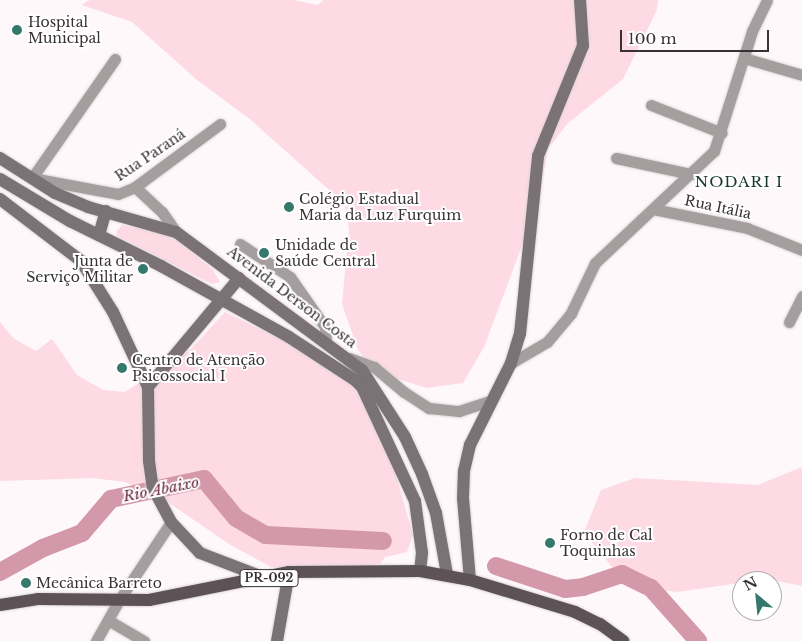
<!DOCTYPE html>
<html>
<head>
<meta charset="utf-8">
<style>
	body { margin:0 }
	#map { position:relative; width:802px; height:641px; overflow:hidden; background:#fef8fa; font-family:"Libre Baskerville",serif }
	div>[style] { position:absolute }
	.green>* { inset:0; background:#fddae4 }
	.river>* { height:18px; margin:-9px; padding:0 9px; transform-origin:9px; border-radius:9px; background:#d399aa }
	.roads { filter:drop-shadow(0 0 1px #dad4d6) drop-shadow(0 0 1px #dad4d6) }
	.street>* { height:11px; margin:-5.5px; padding:0 5.5px; transform-origin:5.5px; border-radius:5.5px; background:#a49e9f }
	.secondary>* { height:12px; margin:-6px; padding:0 6px; transform-origin:6px; border-radius:6px; background:#7a7274 }
	.primary>* { height:12px; margin:-6px; padding:0 6px; transform-origin:6px; border-radius:6px; background:#5d5356 }
	.dots>* { width:14px; height:14px; translate:-50% -50%; box-sizing:border-box; border:2px solid #fff; border-radius:50% }
	span { translate:-50% -50%; white-space:nowrap; text-align:center; line-height:1.15; -webkit-text-stroke:4px #fff; paint-order:stroke }
	.shield-label span { padding:1px 4px; background:#fff; border:1px solid; border-radius:4px; -webkit-text-stroke-width:0 }
	.shield-label { font-size:12px; color:#383234; font-weight:700 }
	.poi-label { font-size:14px; color:#383234 }
	.left { translate:0 -50%; text-align:left }
	.right { translate:-100% -50%; text-align:right }
	.street-label { font-size:14px; color:#383234 }
	.neighbourhood-label { font-size:15px; color:#183832; letter-spacing:1px }
	.water-label { font-size:15px; color:#6d2741; font-style:italic }
	.north { position:absolute; left:732px; top:571px; width:50px; height:50px; box-sizing:border-box; background:#fff; border:1px solid #afadae; border-radius:50%; rotate:332deg; font-size:14px; font-weight:700; line-height:20px; text-align:center; color:#383234 }
	.north::after { content:''; display:block; margin:auto; width:18px; height:22px; background:#35796d; clip-path:polygon(50% 0,100% 100%,50% 72%,0 100%) }
	.scale { position:absolute; left:620px; top:30px; width:149px; height:22px; box-sizing:border-box; border:2px solid #383234; border-top:0; padding-left:6px; font-size:15px; line-height:18px; white-space:nowrap; color:#383234; -webkit-text-stroke:4px #fff; paint-order:stroke }
</style>
</head>
<body>
<div id="map">
	<div class="green">
		<i style="clip-path:polygon(89px 0,294px 0,318px 5px,323px 0,658px 0,657px 10px,623px 79px,567px 124px,548px 149px,537px 206px,484px 347px,463px 383px,427px 388px,378px 373px,358px 350px,342px 304px,349px 230px,345px 204px,251px 120px,197px 80px,132px 22px,82px 5px)"></i>
		<i style="clip-path:polygon(122px 225px,161px 233px,178px 241px,213px 270px,220px 282px,212px 284px,117px 236px,116px 232px)"></i>
		<i style="clip-path:polygon(225px 312px,288px 343px,352px 381px,394px 468px,413px 535px,407px 552px,385px 557px,380px 564px,333px 573px,271px 567px,229px 544px,156px 494px,124px 482px,93px 478px,0 481px,0 322px,13px 338px,36px 351px,52px 339px,77px 375px,103px 390px,125px 392px,190px 350px)"></i>
		<i style="clip-path:polygon(802px 467px,802px 586px,767px 579px,677px 592px,627px 586px,584px 532px,601px 490px,635px 478px,758px 485px)"></i>
	</div>
	<div class="river">
		<i style="left:496px;top:566px;width:73px;rotate:18.4deg"></i>
		<i style="left:565px;top:589px;width:18px;rotate:-6deg"></i>
		<i style="left:583px;top:587px;width:41px;rotate:-18.4deg"></i>
		<i style="left:622px;top:574px;width:32px;rotate:26deg"></i>
		<i style="left:651px;top:588px;width:71px;rotate:48.4deg"></i>
		<i style="left:0;top:572px;width:49px;rotate:-29.2deg"></i>
		<i style="left:43px;top:548px;width:42px;rotate:-21deg"></i>
		<i style="left:82px;top:533px;width:45px;rotate:-49.5deg"></i>
		<i style="left:111px;top:499px;width:95px;rotate:-12.1deg"></i>
		<i style="left:204px;top:479px;width:50px;rotate:50.6deg"></i>
		<i style="left:236px;top:518px;width:34px;rotate:30deg"></i>
		<i style="left:266px;top:535px;width:117px;rotate:2.9deg"></i>
	</div>
	<div class="roads">
		<div class="street">
			<i style="left:744px;top:58px;width:60px;rotate:16.3deg"></i>
			<i style="left:115px;top:59px;width:145px;rotate:124.9deg"></i>
			<i style="left:32px;top:178px;width:87px;rotate:10.5deg"></i>
			<i style="left:118px;top:194px;width:18px;rotate:-22deg"></i>
			<i style="left:135px;top:187px;width:106px;rotate:-36.5deg"></i>
			<i style="left:651px;top:105px;width:76px;rotate:21.5deg"></i>
			<i style="left:616px;top:158px;width:77px;rotate:12deg"></i>
			<i style="left:135px;top:187px;width:37px;rotate:43deg"></i>
			<i style="left:162px;top:212px;width:24px;rotate:55deg"></i>
			<i style="left:653px;top:209px;width:96px;rotate:11.4deg"></i>
			<i style="left:747px;top:228px;width:59px;rotate:21.8deg"></i>
			<i style="left:240px;top:244px;width:60px;rotate:33.4deg"></i>
			<i style="left:290px;top:277px;width:61px;rotate:55deg"></i>
			<i style="left:325px;top:327px;width:16px;rotate:86deg"></i>
			<i style="left:789px;top:322px;width:29px;rotate:-63deg"></i>
			<i style="left:349px;top:358px;width:27px;rotate:20deg"></i>
			<i style="left:374px;top:367px;width:39px;rotate:40deg"></i>
			<i style="left:404px;top:392px;width:30px;rotate:33deg"></i>
			<i style="left:429px;top:408px;width:30px;rotate:6deg"></i>
			<i style="left:459px;top:411px;width:33px;rotate:-18deg"></i>
			<i style="left:511px;top:363px;width:42px;rotate:-30.3deg"></i>
			<i style="left:547px;top:342px;width:38px;rotate:-50deg"></i>
			<i style="left:571px;top:313px;width:55px;rotate:-64.4deg"></i>
			<i style="left:595px;top:263px;width:163px;rotate:-43.3deg"></i>
			<i style="left:714px;top:151px;width:126px;rotate:-72.4deg"></i>
			<i style="left:752px;top:31px;width:34px;rotate:-64deg"></i>
			<i style="left:108px;top:620px;width:42px;rotate:30.3deg"></i>
			<i style="left:96px;top:641px;width:47px;rotate:-60.7deg"></i>
			<i style="left:119px;top:600px;width:94px;rotate:-56.3deg"></i>
		</div>
		<div class="secondary">
			<i style="left:0;top:158px;width:65px;rotate:32.5deg"></i>
			<i style="left:55px;top:193px;width:36px;rotate:23deg"></i>
			<i style="left:88px;top:207px;width:91px;rotate:15.9deg"></i>
			<i style="left:176px;top:232px;width:232px;rotate:36.6deg"></i>
			<i style="left:362px;top:370px;width:80px;rotate:57.3deg"></i>
			<i style="left:405px;top:437px;width:41px;rotate:65.3deg"></i>
			<i style="left:422px;top:474px;width:41px;rotate:70.3deg"></i>
			<i style="left:436px;top:513px;width:62px;rotate:79.8deg"></i>
			<i style="left:0;top:179px;width:82px;rotate:31deg"></i>
			<i style="left:70px;top:221px;width:102px;rotate:26.3deg"></i>
			<i style="left:161px;top:266px;width:146px;rotate:29deg"></i>
			<i style="left:289px;top:337px;width:79px;rotate:33.1deg"></i>
			<i style="left:355px;top:380px;width:10px;rotate:45deg"></i>
			<i style="left:362px;top:387px;width:126px;rotate:65.1deg"></i>
			<i style="left:415px;top:501px;width:52px;rotate:82.3deg"></i>
			<i style="left:422px;top:553px;width:18px;rotate:96deg"></i>
			<i style="left:0;top:199px;width:102px;rotate:37.4deg"></i>
			<i style="left:81px;top:261px;width:60px;rotate:57.9deg"></i>
			<i style="left:113px;top:312px;width:83px;rotate:65deg"></i>
			<i style="left:148px;top:387px;width:74px;rotate:89.2deg"></i>
			<i style="left:149px;top:461px;width:27px;rotate:82deg"></i>
			<i style="left:153px;top:488px;width:38px;rotate:62deg"></i>
			<i style="left:171px;top:522px;width:42px;rotate:46.9deg"></i>
			<i style="left:200px;top:553px;width:70px;rotate:21deg"></i>
			<i style="left:99px;top:235px;width:25px;rotate:-74deg"></i>
			<i style="left:148px;top:387px;width:142px;rotate:-50.1deg"></i>
			<i style="left:470px;top:580px;width:82px;rotate:-94.9deg"></i>
			<i style="left:463px;top:498px;width:27px;rotate:-88deg"></i>
			<i style="left:464px;top:471px;width:27px;rotate:-77deg"></i>
			<i style="left:470px;top:445px;width:92px;rotate:-63.4deg"></i>
			<i style="left:511px;top:363px;width:30px;rotate:-73deg"></i>
			<i style="left:520px;top:334px;width:179px;rotate:-84.2deg"></i>
			<i style="left:538px;top:156px;width:119px;rotate:-67.8deg"></i>
			<i style="left:583px;top:46px;width:46px;rotate:-93.7deg"></i>
			<i style="left:277px;top:641px;width:70px;rotate:-80.1deg"></i>
		</div>
		<div class="primary">
			<i style="left:0;top:605px;width:38px;rotate:-9deg"></i>
			<i style="left:38px;top:599px;width:111px;rotate:0.5deg"></i>
			<i style="left:149px;top:600px;width:143px;rotate:-11.3deg"></i>
			<i style="left:289px;top:572px;width:131px;rotate:-0.4deg"></i>
			<i style="left:420px;top:571px;width:51px;rotate:10.2deg"></i>
			<i style="left:470px;top:580px;width:110px;rotate:16.9deg"></i>
			<i style="left:575px;top:612px;width:28px;rotate:26deg"></i>
			<i style="left:600px;top:624px;width:29px;rotate:36deg"></i>
		</div>
	</div>
	<div class="dots">
		<i style="left:17px;top:30px;background:#35796d"></i>
		<i style="left:289px;top:207px;background:#35796d"></i>
		<i style="left:264px;top:253px;background:#35796d"></i>
		<i style="left:143px;top:269px;background:#35796d"></i>
		<i style="left:122px;top:368px;background:#35796d"></i>
		<i style="left:550px;top:543px;background:#35796d"></i>
		<i style="left:26px;top:583px;background:#35796d"></i>
	</div>
	<div class="shield-label">
		<span style="left:269px;top:578px">PR-092</span>
	</div>
	<div class="poi-label">
		<span class="left" style="left:28px;top:30px">Hospital<br>Municipal</span>
		<span class="left" style="left:299px;top:207px">Colégio Estadual<br>Maria da Luz Furquim</span>
		<span class="left" style="left:275px;top:253px">Unidade de<br>Saúde Central</span>
		<span class="right" style="left:133px;top:269px">Junta de<br>Serviço Militar</span>
		<span class="left" style="left:132px;top:368px">Centro de Atenção<br>Psicossocial I</span>
		<span class="left" style="left:560px;top:543px">Forno de Cal<br>Toquinhas</span>
		<span class="left" style="left:36px;top:583px">Mecânica Barreto</span>
	</div>
	<div class="street-label">
		<span style="left:150px;top:155px;rotate:-34deg">Rua Paraná</span>
		<span style="left:718px;top:207px;rotate:12deg">Rua Itália</span>
		<span style="left:292px;top:297px;rotate:37deg">Avenida Derson Costa</span>
	</div>
	<div class="neighbourhood-label">
		<span style="left:739px;top:182px">NODARI I</span>
	</div>
	<div class="water-label">
		<span style="left:161px;top:489px;rotate:-11deg">Rio Abaixo</span>
	</div>
	<div class="north">N</div>
	<div class="scale">100 m</div>
</div>
</body>
</html>
